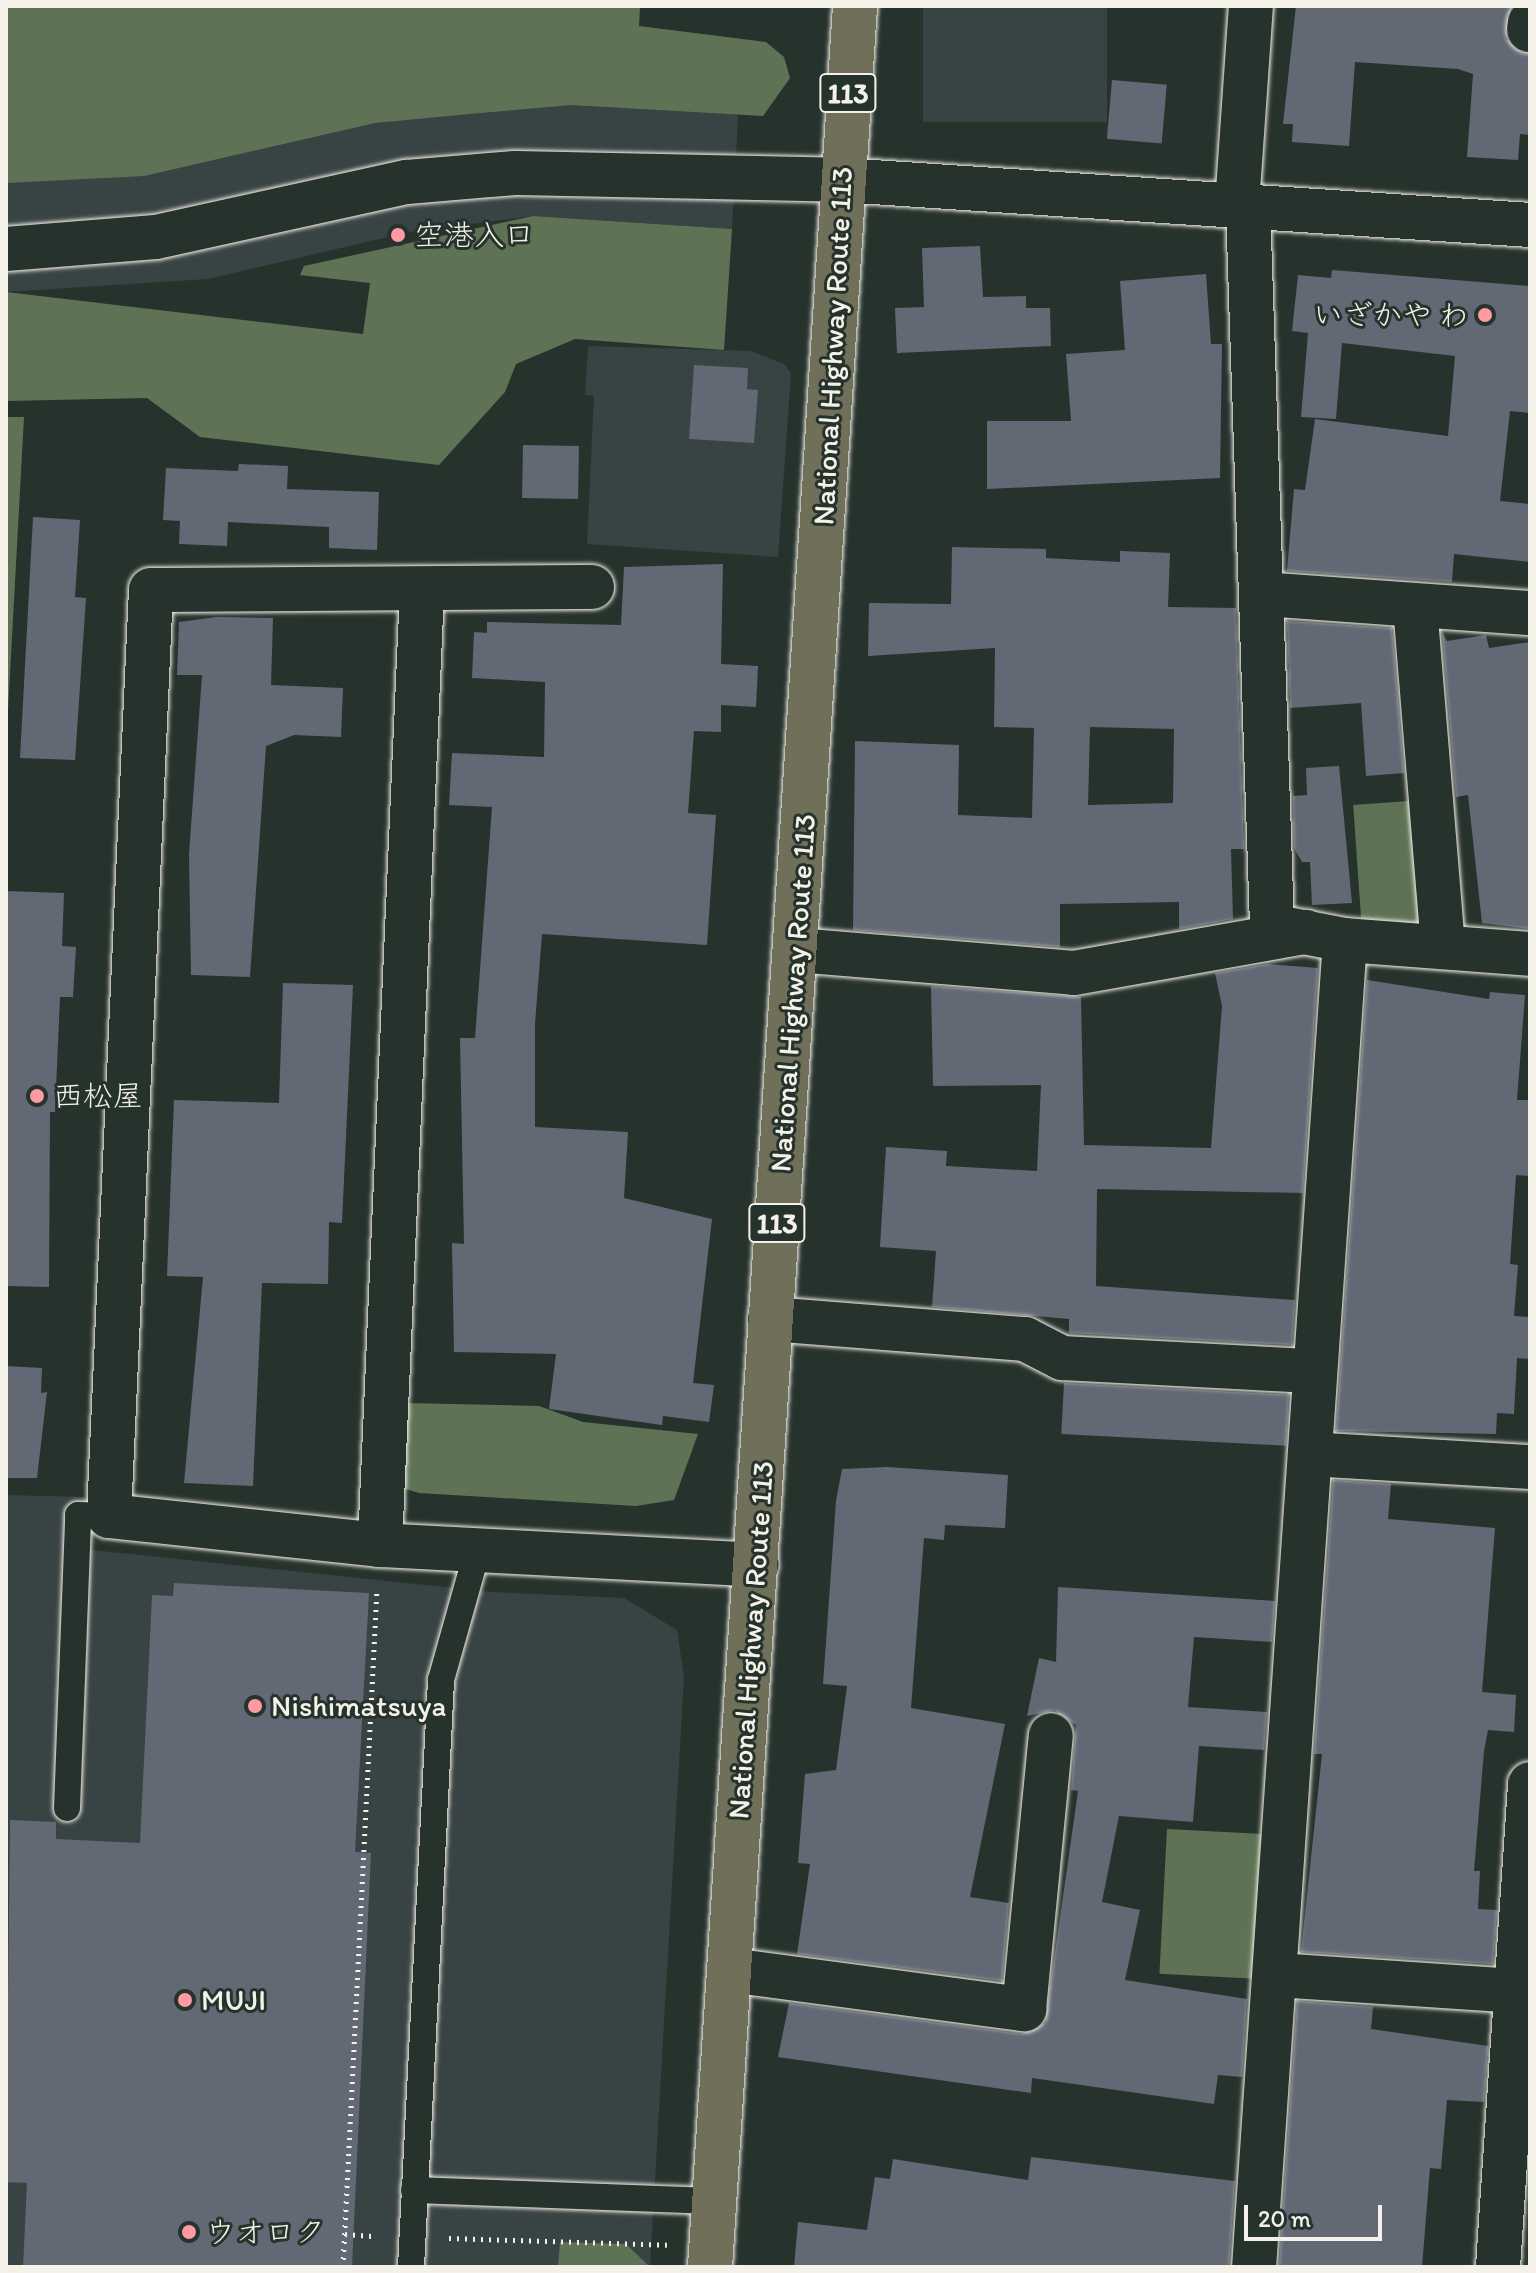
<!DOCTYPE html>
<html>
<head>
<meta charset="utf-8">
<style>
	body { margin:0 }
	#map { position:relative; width:1536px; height:2273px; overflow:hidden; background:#26332d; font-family:Itim,"Klee One",sans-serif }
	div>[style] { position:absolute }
	.built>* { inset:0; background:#384343; transform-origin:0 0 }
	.green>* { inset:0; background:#5e7356; transform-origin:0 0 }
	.building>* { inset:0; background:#636875; transform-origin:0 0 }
	.path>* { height:5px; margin-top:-2.5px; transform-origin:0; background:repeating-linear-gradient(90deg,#f4f1e8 0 2px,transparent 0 8px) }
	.roads { filter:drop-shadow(0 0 2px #f4f1e8) drop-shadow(0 0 2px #f4f1e8) }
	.lane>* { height:26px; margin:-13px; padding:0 13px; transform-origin:13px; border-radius:13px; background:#26332d }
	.street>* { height:44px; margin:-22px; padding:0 22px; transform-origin:22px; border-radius:22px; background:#26332d }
	.secondary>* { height:44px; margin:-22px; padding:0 22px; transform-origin:22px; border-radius:22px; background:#26332d }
	.highway>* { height:44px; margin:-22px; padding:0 22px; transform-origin:22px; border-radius:22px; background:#706f59 }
	.dots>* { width:22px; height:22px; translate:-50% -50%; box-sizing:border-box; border:4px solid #26332d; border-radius:50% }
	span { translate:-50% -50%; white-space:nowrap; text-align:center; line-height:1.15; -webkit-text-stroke:6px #26332d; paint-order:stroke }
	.shield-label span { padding:2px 6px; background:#26332d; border:2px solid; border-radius:6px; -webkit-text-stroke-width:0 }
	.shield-label { font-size:28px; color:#f4f1e8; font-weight:700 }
	.poi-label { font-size:30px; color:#f4f1e8 }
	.left { translate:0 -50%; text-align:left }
	.right { translate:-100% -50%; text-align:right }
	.street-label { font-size:30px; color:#f4f1e8 }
	.frame { position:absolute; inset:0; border:8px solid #f4f1e8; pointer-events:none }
	.scale { position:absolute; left:1244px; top:2205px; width:138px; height:36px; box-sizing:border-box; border:4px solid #f4f1e8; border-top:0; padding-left:10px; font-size:24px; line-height:28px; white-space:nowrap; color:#f4f1e8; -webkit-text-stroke:6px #26332d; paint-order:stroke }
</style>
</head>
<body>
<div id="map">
	<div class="built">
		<i style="clip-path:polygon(6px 6px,640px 6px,638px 26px,742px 42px,732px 229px,533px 216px,409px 232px,208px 279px,6px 292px)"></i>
		<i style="left:923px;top:6px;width:184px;height:116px"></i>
		<i style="clip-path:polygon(588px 346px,750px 351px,784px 364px,791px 373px,778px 557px,587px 544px,594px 396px,585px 395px)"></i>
		<i style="clip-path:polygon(6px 1495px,85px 1497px,83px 1549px,492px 1592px,624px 1598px,677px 1630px,684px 1676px,650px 2267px,6px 2267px)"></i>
	</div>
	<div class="green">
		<i style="clip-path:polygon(6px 6px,640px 6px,639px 26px,766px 42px,784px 57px,790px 78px,763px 116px,572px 105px,480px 113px,375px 123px,144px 176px,6px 183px)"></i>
		<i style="clip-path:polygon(533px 216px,732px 229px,724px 350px,575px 339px,516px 364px,505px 392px,439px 465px,200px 437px,147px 398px,6px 401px,6px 292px,363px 334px,370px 283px,300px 275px,304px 266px)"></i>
		<i style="clip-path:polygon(6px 417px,24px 417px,7px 729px,6px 729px)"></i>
		<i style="left:1423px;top:800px;width:140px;height:70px;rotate:86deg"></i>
		<i style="clip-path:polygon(404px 1403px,539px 1406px,583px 1422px,698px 1434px,674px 1500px,636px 1506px,419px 1493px,399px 1487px)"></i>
		<i style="left:1167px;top:1829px;width:101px;height:145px;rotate:3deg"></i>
		<i style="clip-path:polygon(560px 2242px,626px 2244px,650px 2267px,558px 2267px)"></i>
	</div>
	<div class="building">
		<i style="clip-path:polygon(1296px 6px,1511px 6px,1506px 39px,1530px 54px,1530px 135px,1520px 134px,1518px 160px,1467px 157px,1473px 74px,1458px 69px,1355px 62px,1349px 146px,1292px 142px,1293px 124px,1283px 124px)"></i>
		<i style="left:1112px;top:80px;width:55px;height:59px;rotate:5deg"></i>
		<i style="clip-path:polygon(980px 246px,983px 297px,1026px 296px,1026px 308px,1050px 308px,1051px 346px,897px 353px,895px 308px,924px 307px,922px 248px)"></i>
		<i style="clip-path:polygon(1332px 270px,1530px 286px,1530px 413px,1510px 411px,1500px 501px,1530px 504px,1530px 562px,1454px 554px,1452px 582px,1287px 571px,1294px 489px,1305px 490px,1315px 419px,1448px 436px,1455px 356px,1342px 343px,1336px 419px,1301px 417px,1308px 333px,1292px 331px,1298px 275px,1331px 278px)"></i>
		<i style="clip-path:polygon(1206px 274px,1211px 344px,1222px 344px,1220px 478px,987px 489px,987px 421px,1071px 421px,1066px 354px,1125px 350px,1120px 281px)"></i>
		<i style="clip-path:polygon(694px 365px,748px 368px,747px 389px,758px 390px,754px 443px,689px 439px)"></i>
		<i style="left:523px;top:445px;width:56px;height:53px;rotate:1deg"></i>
		<i style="clip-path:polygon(239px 464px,288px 466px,287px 489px,379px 492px,377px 550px,329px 548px,329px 527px,228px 522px,227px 546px,179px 544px,180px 521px,163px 520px,166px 468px,238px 471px)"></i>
		<i style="clip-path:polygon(33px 517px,80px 520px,75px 597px,86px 598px,75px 760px,20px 758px)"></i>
		<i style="clip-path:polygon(evenodd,952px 547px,1046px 549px,1046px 558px,1120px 562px,1120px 551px,1170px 553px,1168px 607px,1236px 608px,1244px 849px,1231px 849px,1233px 919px,1179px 929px,1179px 902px,1060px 904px,1060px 947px,853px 930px,855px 741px,959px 745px,958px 815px,1032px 818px,1034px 728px,994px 727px,995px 648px,868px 656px,869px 603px,951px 604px,952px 547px,1090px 727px,1174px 729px,1173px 803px,1088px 805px,1090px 727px)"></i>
		<i style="clip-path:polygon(723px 564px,721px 664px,758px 666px,756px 707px,721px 705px,721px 732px,694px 731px,688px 813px,716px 815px,707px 945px,542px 934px,535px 1024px,535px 1127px,628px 1132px,624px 1198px,712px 1219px,693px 1383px,714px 1385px,709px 1422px,663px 1416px,662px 1425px,549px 1409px,556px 1354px,454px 1352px,452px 1243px,464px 1244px,460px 1038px,475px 1038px,492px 807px,449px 805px,452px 753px,544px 757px,545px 682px,472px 678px,474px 632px,487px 633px,487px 622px,621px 625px,624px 567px)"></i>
		<i style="clip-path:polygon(217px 617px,273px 618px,271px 685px,343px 688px,341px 737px,294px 735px,266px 746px,250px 977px,191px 975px,189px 854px,202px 675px,177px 675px,179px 622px)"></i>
		<i style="clip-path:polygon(1287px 621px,1392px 628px,1404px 773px,1366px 776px,1361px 703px,1290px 708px)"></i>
		<i style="clip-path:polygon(1442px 632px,1447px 641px,1486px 635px,1489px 648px,1530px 642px,1530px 929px,1482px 923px,1468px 795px,1456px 797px)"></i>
		<i style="clip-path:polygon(1339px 766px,1352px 903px,1312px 905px,1310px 862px,1302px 862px,1294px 848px,1293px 796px,1307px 795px,1306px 768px)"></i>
		<i style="clip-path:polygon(6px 891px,64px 893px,62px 946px,76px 947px,73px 997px,60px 997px,55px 1112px,50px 1112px,49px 1287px,6px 1286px)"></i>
		<i style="clip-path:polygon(1268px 964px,1318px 968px,1303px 1193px,1097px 1189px,1096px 1286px,1295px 1300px,1292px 1345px,1069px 1333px,1069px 1319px,932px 1307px,936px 1251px,880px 1247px,886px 1147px,947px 1151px,946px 1166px,1037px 1171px,1041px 1085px,933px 1086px,931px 986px,1081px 997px,1084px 1145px,1211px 1148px,1222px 1006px,1215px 973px)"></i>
		<i style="clip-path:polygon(1367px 980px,1489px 999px,1490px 992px,1525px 995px,1517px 1100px,1530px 1100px,1530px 1176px,1516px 1175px,1510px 1264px,1518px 1265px,1514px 1316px,1530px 1317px,1530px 1359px,1517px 1358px,1514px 1414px,1497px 1413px,1496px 1434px,1336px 1431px)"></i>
		<i style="clip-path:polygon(283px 983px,353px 985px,342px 1223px,329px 1222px,328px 1284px,262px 1283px,253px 1486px,184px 1483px,203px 1277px,167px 1276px,174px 1100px,279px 1103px)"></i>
		<i style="clip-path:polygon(6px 1366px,42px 1368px,41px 1393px,47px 1392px,37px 1478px,6px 1478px)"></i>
		<i style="left:1064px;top:1383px;width:225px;height:51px;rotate:3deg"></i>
		<i style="clip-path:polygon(887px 1467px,1008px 1475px,1005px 1528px,945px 1525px,944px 1540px,924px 1538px,911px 1708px,1005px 1724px,970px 1897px,1009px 1903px,1002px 1981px,797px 1954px,810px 1864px,798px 1863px,805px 1774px,836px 1770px,847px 1686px,823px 1684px,836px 1501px,842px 1469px)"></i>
		<i style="clip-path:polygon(1333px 1480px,1391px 1484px,1388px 1519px,1495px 1528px,1482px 1692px,1516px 1695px,1514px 1732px,1488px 1730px,1484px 1751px,1474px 1871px,1480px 1871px,1478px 1909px,1497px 1910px,1493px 1964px,1301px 1952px,1322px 1754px,1314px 1754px)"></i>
		<i style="clip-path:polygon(174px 1583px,369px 1593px,355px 1852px,371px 1853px,352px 2267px,23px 2267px,27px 2183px,6px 2182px,10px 1820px,56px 1822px,56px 1839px,140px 1843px,152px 1595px,173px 1596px)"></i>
		<i style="clip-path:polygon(1058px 1587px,1275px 1601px,1272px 1642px,1194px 1637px,1188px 1707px,1267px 1712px,1264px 1750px,1199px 1746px,1193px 1822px,1119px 1816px,1102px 1902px,1140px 1910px,1125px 1980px,1247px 1999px,1242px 2077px,1218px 2075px,1214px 2104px,1032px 2078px,1031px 2093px,778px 2057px,789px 2003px,1021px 2034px,1045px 2023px,1078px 1791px,1071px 1790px,1076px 1725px,1054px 1710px,1027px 1716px,1039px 1658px,1056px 1662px)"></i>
		<i style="clip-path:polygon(1297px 2001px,1373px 2007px,1371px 2029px,1488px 2046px,1484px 2102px,1447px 2100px,1441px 2169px,1430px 2168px,1422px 2267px,1279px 2267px)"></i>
		<i style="clip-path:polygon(1031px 2157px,1235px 2181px,1229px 2267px,794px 2267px,798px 2222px,867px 2230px,875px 2177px,890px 2179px,893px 2159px,1028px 2180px)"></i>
	</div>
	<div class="path">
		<i style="left:345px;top:2234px;width:31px;rotate:4deg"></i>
		<i style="left:449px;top:2238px;width:218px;rotate:1.8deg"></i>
		<i style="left:343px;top:2267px;width:679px;rotate:-87.13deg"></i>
	</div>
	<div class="roads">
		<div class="lane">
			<i style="left:67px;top:1808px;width:293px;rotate:-87.8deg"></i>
			<i style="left:78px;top:1515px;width:31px;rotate:2deg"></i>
			<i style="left:414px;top:2190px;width:300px;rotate:2.1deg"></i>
			<i style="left:411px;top:2267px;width:588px;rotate:-87.07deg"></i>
			<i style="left:441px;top:1680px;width:133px;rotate:-74.3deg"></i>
		</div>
		<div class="street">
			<i style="left:1529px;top:30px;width:8px;rotate:-83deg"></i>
			<i style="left:1237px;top:205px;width:199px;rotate:-86deg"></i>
			<i style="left:1248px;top:206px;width:720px;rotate:88.09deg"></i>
			<i style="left:1272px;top:926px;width:74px;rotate:10.9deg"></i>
			<i style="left:1345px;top:940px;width:1330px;rotate:93.92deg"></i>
			<i style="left:592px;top:587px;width:441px;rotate:179.6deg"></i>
			<i style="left:151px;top:590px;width:927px;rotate:92.6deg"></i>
			<i style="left:109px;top:1516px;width:273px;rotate:6.1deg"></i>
			<i style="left:380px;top:1545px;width:377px;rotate:3deg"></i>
			<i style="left:1262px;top:594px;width:269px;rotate:4.1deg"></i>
			<i style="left:1415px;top:606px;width:342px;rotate:85.3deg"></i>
			<i style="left:1345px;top:940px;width:186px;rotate:4.3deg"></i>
			<i style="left:796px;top:950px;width:279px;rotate:4.7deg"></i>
			<i style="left:1074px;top:973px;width:235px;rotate:-10.1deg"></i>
			<i style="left:770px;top:1319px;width:256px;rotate:4.5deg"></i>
			<i style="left:1025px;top:1339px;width:42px;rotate:27.2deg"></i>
			<i style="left:1062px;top:1358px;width:251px;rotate:3deg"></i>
			<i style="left:1310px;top:1454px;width:220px;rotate:3.4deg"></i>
			<i style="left:380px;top:1545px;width:957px;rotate:-87.48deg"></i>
			<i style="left:730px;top:1970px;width:297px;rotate:7.6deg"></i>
			<i style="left:1024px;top:2009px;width:275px;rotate:-84.4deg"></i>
			<i style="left:1276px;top:1975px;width:255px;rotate:3.8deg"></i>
			<i style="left:1498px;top:2267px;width:484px;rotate:-86.2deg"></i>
		</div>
		<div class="secondary">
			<i style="left:6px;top:249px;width:150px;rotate:-4.6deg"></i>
			<i style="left:156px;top:237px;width:257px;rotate:-12.4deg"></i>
			<i style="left:407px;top:182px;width:108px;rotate:-4.8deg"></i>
			<i style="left:515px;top:173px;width:327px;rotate:1.2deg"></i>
			<i style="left:842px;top:180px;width:689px;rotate:3.74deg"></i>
		</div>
		<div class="highway">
			<i style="left:710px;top:2267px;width:2266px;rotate:-86.33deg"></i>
		</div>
	</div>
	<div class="dots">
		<i style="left:398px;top:235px;background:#ff9aa2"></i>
		<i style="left:1485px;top:315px;background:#ff9aa2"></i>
		<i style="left:37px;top:1096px;background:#ff9aa2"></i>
		<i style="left:255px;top:1706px;background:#ff9aa2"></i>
		<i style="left:185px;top:2000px;background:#ff9aa2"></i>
		<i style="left:189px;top:2232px;background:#ff9aa2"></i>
	</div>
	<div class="shield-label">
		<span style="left:848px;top:93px">113</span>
		<span style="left:777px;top:1223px">113</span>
	</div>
	<div class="poi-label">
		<span class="left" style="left:414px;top:235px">空港入口</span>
		<span class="right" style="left:1469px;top:315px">いざかや わ</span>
		<span class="left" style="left:53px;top:1096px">西松屋</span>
		<span class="left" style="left:271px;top:1706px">Nishimatsuya</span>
		<span class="left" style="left:201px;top:2000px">MUJI</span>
		<span class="left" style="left:205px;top:2232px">ウオロク</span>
	</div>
	<div class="street-label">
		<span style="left:833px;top:346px;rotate:-87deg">National Highway Route 113</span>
		<span style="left:793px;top:993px;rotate:-86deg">National Highway Route 113</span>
		<span style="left:751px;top:1640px;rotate:-86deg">National Highway Route 113</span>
	</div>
	<div class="frame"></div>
	<div class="scale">20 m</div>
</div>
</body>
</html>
